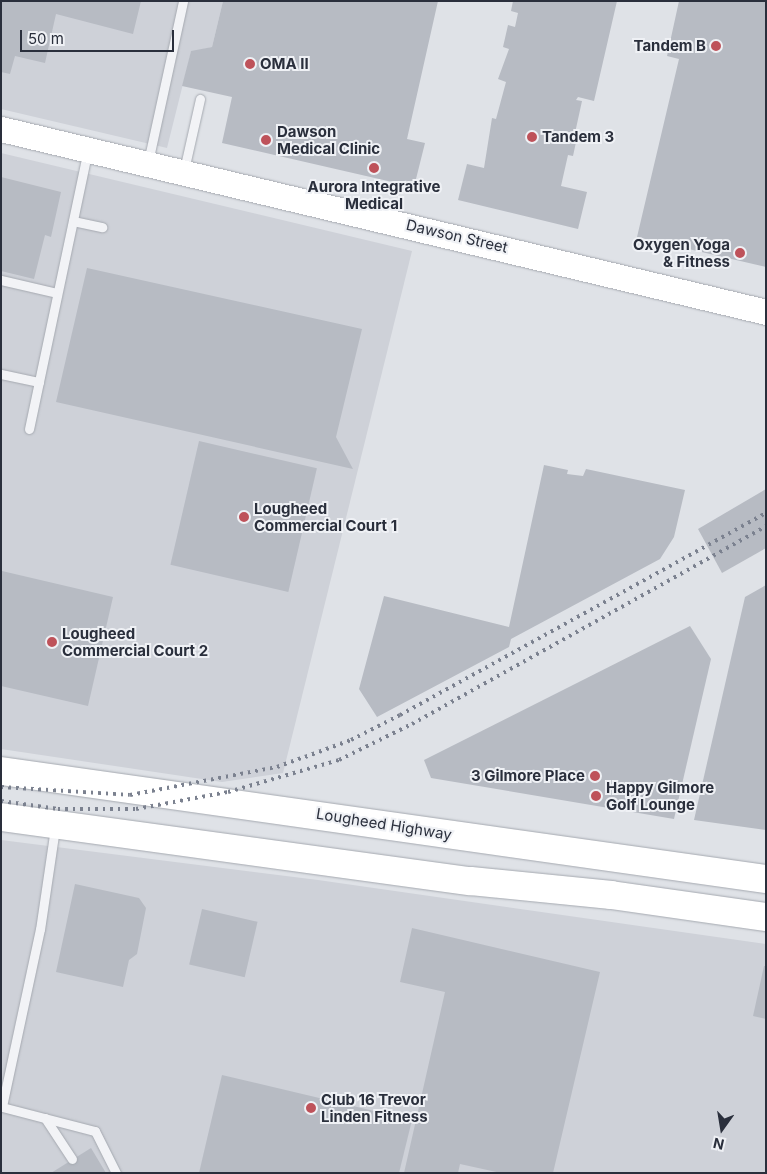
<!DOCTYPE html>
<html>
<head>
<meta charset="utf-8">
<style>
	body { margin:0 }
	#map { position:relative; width:767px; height:1174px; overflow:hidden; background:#dfe2e7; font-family:Inter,sans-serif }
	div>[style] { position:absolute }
	.built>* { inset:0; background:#ced1d8 }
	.building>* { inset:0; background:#b7bbc3; transform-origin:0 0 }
	.roads { filter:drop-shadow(0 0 1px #a5a9b0) drop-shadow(0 0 1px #a5a9b0) }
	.lane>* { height:9px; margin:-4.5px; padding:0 4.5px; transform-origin:4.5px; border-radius:4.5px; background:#f2f3f6 }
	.secondary>* { height:25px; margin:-12.5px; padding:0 12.5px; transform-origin:12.5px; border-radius:12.5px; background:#fff }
	.primary>* { height:28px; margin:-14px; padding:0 14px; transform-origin:14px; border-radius:14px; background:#fff }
	.rail>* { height:4px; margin-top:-2px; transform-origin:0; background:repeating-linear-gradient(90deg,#7b818f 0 2.5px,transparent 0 7.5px) }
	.dots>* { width:14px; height:14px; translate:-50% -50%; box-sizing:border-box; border:2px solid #eff1f5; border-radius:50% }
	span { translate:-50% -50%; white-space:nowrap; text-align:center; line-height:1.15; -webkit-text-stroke:4px #eff1f5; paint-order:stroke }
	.poi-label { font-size:15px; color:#2a2f3c; font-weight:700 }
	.right { translate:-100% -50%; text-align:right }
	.left { translate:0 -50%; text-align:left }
	.street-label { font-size:15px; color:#2a2f3c }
	.frame { position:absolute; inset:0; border:2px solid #2a2f3c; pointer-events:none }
	.north { position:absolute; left:697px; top:1104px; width:50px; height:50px; -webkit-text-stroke:4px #eff1f5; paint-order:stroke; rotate:193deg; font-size:14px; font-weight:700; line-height:20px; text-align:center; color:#2a2f3c }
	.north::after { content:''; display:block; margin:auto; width:18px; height:22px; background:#2a2f3c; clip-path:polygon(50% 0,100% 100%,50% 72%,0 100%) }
	.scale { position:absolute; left:20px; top:30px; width:154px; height:22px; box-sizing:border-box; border:2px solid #2a2f3c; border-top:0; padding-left:6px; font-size:15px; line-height:18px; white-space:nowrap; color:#2a2f3c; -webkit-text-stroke:4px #eff1f5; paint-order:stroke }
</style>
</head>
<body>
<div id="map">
	<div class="built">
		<i style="clip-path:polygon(1px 1px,223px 1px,212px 47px,191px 52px,167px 148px,1px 109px)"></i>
		<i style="clip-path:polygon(1px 153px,412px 251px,283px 773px,222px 782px,1px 749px)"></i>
		<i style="clip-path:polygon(1px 840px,318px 880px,766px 944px,766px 1173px,1px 1173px)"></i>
	</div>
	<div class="building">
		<i style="clip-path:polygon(1px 1px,141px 1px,133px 34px,56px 14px,45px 63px,15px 56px,10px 74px,1px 72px)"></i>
		<i style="clip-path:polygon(223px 1px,438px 1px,407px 139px,425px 143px,414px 187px,222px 143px,232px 97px,182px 86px,191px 51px,212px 47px)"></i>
		<i style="clip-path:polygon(513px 1px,617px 1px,594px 101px,578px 97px,576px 100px,582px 101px,575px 133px,578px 133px,573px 156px,568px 155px,561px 186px,587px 192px,578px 229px,458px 200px,467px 164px,484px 168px,492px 118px,496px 119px,506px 82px,498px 79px,509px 49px,503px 47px,508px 25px,515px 27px,518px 13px,511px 11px)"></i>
		<i style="clip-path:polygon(679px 1px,766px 1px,766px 267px,637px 237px,679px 59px,667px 56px)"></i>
		<i style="clip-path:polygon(1px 177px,61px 192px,51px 237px,45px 235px,34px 279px,1px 271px)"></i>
		<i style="clip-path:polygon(87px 268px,362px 329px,336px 437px,353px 469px,56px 402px)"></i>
		<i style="left:199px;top:441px;width:121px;height:127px;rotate:13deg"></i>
		<i style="clip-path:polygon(544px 465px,568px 470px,567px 474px,583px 476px,586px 469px,685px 490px,674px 537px,660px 559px,511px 639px,509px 647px,377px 717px,359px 689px,384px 596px,509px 627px)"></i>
		<i style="clip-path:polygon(766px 489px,766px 548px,722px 573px,698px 529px)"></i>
		<i style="clip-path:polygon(2px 571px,113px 597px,88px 706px,1px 686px)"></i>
		<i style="clip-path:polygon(766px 585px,766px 830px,694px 820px,745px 597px)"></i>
		<i style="clip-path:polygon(690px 626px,711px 659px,674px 819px,431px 778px,424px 760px)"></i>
		<i style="clip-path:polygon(75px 884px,139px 898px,146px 908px,137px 954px,129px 960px,123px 987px,56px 972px)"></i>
		<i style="left:202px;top:909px;width:57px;height:57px;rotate:13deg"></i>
		<i style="clip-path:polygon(412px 928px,600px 972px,553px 1173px,501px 1173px,460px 1164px,458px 1173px,404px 1173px,445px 992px,400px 982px)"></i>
		<i style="clip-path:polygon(764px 966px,766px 966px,766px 1019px,753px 1016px)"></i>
		<i style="clip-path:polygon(222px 1075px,412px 1120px,399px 1173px,199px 1173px)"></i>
		<i style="clip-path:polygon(91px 1148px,106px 1173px,51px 1173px)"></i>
	</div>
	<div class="roads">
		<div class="lane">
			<i style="left:148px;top:162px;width:165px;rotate:-77.7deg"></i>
			<i style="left:184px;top:170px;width:73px;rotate:-77.3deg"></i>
			<i style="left:73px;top:221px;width:30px;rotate:12deg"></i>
			<i style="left:1px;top:280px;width:57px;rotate:13.1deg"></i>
			<i style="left:1px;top:374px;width:39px;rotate:12deg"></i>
			<i style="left:29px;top:429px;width:285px;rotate:-78.1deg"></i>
			<i style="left:55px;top:828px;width:102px;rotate:98.4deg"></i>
			<i style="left:40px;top:929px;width:182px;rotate:102.1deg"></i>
			<i style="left:2px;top:1107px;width:96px;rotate:14.5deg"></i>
			<i style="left:95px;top:1131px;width:47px;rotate:63.4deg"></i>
			<i style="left:45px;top:1118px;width:49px;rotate:56.6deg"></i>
		</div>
		<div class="secondary">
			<i style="left:1px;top:129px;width:787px;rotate:13.45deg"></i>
		</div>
		<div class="primary">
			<i style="left:1px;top:771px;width:773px;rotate:8.04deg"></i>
			<i style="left:1px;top:817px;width:474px;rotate:7.8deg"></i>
			<i style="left:471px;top:881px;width:141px;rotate:5.7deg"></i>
			<i style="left:611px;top:895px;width:157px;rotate:8.1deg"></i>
		</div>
	</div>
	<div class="rail">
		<i style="left:1px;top:787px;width:129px;rotate:3.5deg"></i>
		<i style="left:130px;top:795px;width:150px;rotate:-10.8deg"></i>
		<i style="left:277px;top:767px;width:30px;rotate:-20deg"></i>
		<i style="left:305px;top:757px;width:49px;rotate:-20.3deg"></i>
		<i style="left:351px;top:740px;width:55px;rotate:-27deg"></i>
		<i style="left:400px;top:715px;width:418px;rotate:-28.9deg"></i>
		<i style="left:1px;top:801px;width:58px;rotate:8deg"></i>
		<i style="left:58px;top:809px;width:78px"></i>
		<i style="left:136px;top:809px;width:94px;rotate:-10.5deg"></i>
		<i style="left:228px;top:792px;width:116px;rotate:-16.1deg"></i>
		<i style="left:339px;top:760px;width:81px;rotate:-26.3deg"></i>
		<i style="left:412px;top:724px;width:406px;rotate:-29.2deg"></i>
	</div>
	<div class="dots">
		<i style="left:716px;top:46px;background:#be525a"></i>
		<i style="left:250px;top:64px;background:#be525a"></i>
		<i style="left:532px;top:137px;background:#be525a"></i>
		<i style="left:266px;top:140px;background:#be525a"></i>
		<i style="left:374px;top:168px;background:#be525a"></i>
		<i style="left:740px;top:253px;background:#be525a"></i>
		<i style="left:244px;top:517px;background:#be525a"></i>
		<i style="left:52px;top:642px;background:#be525a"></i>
		<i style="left:595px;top:776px;background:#be525a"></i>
		<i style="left:596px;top:796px;background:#be525a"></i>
		<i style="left:311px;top:1108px;background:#be525a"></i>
	</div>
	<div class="poi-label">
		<span class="right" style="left:706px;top:46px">Tandem B</span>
		<span class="left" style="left:260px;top:64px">OMA II</span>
		<span class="left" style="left:277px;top:140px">Dawson<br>Medical Clinic</span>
		<span class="left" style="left:542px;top:137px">Tandem 3</span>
		<span style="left:374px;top:195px">Aurora Integrative<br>Medical</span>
		<span class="right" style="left:730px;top:253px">Oxygen Yoga<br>&amp; Fitness</span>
		<span class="left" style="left:254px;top:517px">Lougheed<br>Commercial Court 1</span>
		<span class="left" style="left:62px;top:642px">Lougheed<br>Commercial Court 2</span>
		<span class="right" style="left:585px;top:776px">3 Gilmore Place</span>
		<span class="left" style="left:606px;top:796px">Happy Gilmore<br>Golf Lounge</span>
		<span class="left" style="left:321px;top:1108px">Club 16 Trevor<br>Linden Fitness</span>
	</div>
	<div class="street-label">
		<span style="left:457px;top:236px;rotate:13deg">Dawson Street</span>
		<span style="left:384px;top:824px;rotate:9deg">Lougheed Highway</span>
	</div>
	<div class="frame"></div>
	<div class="north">N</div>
	<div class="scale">50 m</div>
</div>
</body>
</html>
